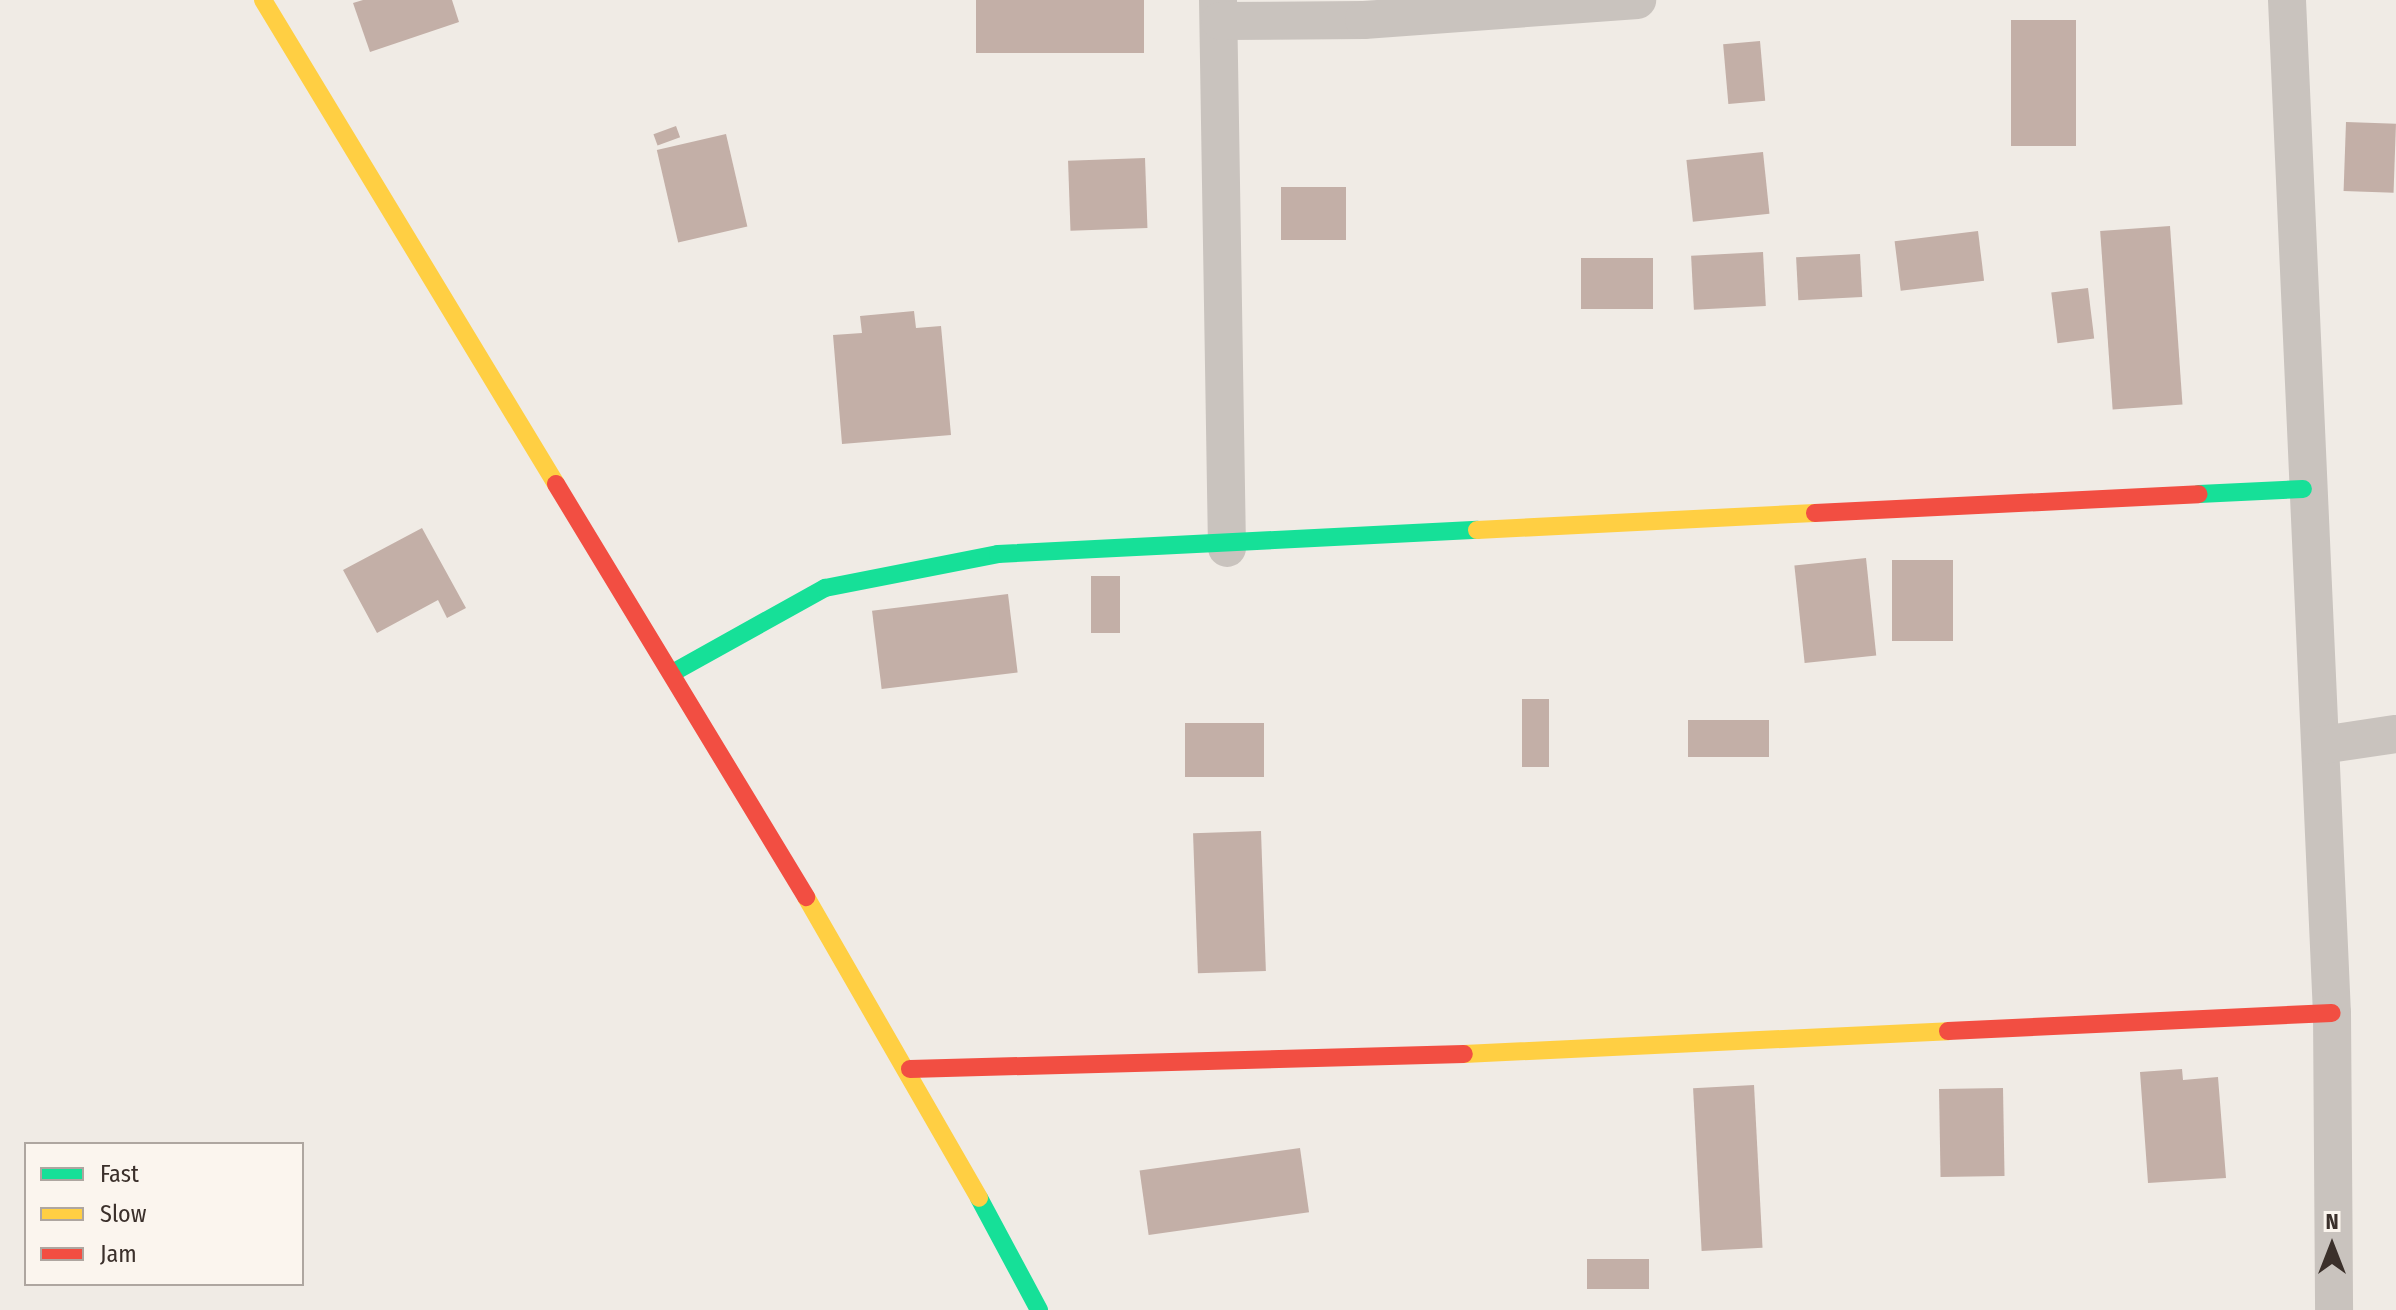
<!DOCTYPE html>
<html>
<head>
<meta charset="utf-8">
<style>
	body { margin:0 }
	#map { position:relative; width:2396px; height:1310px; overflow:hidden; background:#f0ebe5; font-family:"Fira Sans Condensed",sans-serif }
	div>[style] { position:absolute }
	.building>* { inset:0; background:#c3afa7; transform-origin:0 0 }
	.street>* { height:38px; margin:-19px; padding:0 19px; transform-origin:19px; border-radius:19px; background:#c9c3be }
	.fast>* { height:18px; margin:-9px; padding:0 9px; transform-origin:9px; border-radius:9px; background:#16e098 }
	.slow>* { height:18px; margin:-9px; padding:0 9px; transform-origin:9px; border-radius:9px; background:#ffcf43 }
	.jam>* { height:18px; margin:-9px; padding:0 9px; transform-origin:9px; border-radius:9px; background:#f24e42 }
	span { translate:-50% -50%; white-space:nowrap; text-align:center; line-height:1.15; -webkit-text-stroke:7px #fbf5ee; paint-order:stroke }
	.legend { position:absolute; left:24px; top:1142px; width:280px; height:144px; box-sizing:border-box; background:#fbf5ee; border:2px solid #aea6a0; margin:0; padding:10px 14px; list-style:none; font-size:24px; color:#3b302b }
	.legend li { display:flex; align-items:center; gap:16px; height:40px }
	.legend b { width:40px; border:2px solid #aea6a0 }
	.north { position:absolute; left:2292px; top:1206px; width:80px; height:80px; -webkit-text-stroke:6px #fbf5ee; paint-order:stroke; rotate:0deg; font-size:22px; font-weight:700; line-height:32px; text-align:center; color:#3b302b }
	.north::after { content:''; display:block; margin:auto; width:28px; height:36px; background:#3b302b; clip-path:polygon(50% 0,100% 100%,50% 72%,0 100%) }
</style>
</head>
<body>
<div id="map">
	<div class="building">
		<i style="clip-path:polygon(363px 0,452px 0,459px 22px,370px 52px,353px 3px)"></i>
		<i style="left:976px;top:0;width:168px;height:53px"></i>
		<i style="left:2011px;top:20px;width:65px;height:126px"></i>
		<i style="left:1760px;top:41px;width:60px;height:37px;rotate:85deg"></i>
		<i style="left:2346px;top:122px;width:50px;height:69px;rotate:2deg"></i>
		<i style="left:676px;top:126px;width:12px;height:24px;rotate:70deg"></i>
		<i style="left:726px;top:134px;width:95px;height:71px;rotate:77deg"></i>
		<i style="left:1763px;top:152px;width:62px;height:77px;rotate:84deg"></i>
		<i style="left:1145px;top:158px;width:70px;height:77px;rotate:88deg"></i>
		<i style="left:1281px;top:187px;width:65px;height:53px"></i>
		<i style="left:2170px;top:226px;width:179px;height:70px;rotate:86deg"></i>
		<i style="left:1978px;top:231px;width:50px;height:84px;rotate:83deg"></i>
		<i style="left:1763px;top:252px;width:54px;height:72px;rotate:87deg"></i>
		<i style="left:1860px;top:254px;width:43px;height:64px;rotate:87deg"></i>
		<i style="left:1581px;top:258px;width:72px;height:51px"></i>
		<i style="left:2088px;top:288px;width:51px;height:37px;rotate:83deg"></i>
		<i style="clip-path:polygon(914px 311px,916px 328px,941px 326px,951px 435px,842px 444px,833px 335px,862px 333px,860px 316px)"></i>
		<i style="clip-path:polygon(422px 528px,466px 608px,447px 618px,438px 600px,377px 633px,343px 570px)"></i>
		<i style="left:1866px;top:558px;width:98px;height:72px;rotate:84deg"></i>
		<i style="left:1892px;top:560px;width:61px;height:81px"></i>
		<i style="left:1091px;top:576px;width:29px;height:57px"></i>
		<i style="left:1008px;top:594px;width:79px;height:137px;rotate:83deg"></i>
		<i style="left:1522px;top:699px;width:27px;height:68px"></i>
		<i style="left:1688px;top:720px;width:81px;height:37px"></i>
		<i style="left:1185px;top:723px;width:79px;height:54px"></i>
		<i style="left:1261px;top:831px;width:140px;height:68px;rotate:88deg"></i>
		<i style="clip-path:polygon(2182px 1069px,2183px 1080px,2218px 1077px,2226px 1178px,2148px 1183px,2140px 1072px)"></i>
		<i style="left:1754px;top:1085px;width:163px;height:61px;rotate:87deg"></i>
		<i style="left:2003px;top:1088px;width:88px;height:64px;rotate:89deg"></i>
		<i style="left:1300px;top:1148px;width:65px;height:162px;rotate:82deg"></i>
		<i style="left:1587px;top:1259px;width:62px;height:30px"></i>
	</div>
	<div class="street">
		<i style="left:1218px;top:0;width:548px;rotate:89.06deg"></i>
		<i style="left:2287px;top:0;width:1014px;rotate:87.46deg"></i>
		<i style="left:2332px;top:1013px;width:297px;rotate:89.6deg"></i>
		<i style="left:1220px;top:21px;width:144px;rotate:-0.4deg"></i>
		<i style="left:1364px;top:20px;width:274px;rotate:-4.2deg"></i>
		<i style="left:2322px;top:745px;width:75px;rotate:-8.5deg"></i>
	</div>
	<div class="fast">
		<i style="left:2199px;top:494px;width:104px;rotate:-2.8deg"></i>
		<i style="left:674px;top:672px;width:173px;rotate:-29.1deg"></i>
		<i style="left:825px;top:588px;width:176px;rotate:-11.1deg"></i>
		<i style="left:998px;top:554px;width:480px;rotate:-2.9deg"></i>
		<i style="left:979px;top:1198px;width:127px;rotate:61.8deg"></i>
	</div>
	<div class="slow">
		<i style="left:263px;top:0;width:566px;rotate:58.81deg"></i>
		<i style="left:1477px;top:530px;width:338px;rotate:-2.9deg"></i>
		<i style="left:806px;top:897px;width:347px;rotate:60.1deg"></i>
		<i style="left:1464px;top:1054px;width:485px;rotate:-2.7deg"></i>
	</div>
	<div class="jam">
		<i style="left:556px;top:484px;width:483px;rotate:58.8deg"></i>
		<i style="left:1815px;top:513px;width:384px;rotate:-2.8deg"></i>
		<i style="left:1948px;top:1031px;width:384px;rotate:-2.7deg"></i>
		<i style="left:910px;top:1069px;width:554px;rotate:-1.55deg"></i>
	</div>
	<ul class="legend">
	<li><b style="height:10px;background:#16e098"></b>Fast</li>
	<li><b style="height:10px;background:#ffcf43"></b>Slow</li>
	<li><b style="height:10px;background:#f24e42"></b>Jam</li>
	</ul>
	<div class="north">N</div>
</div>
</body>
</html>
